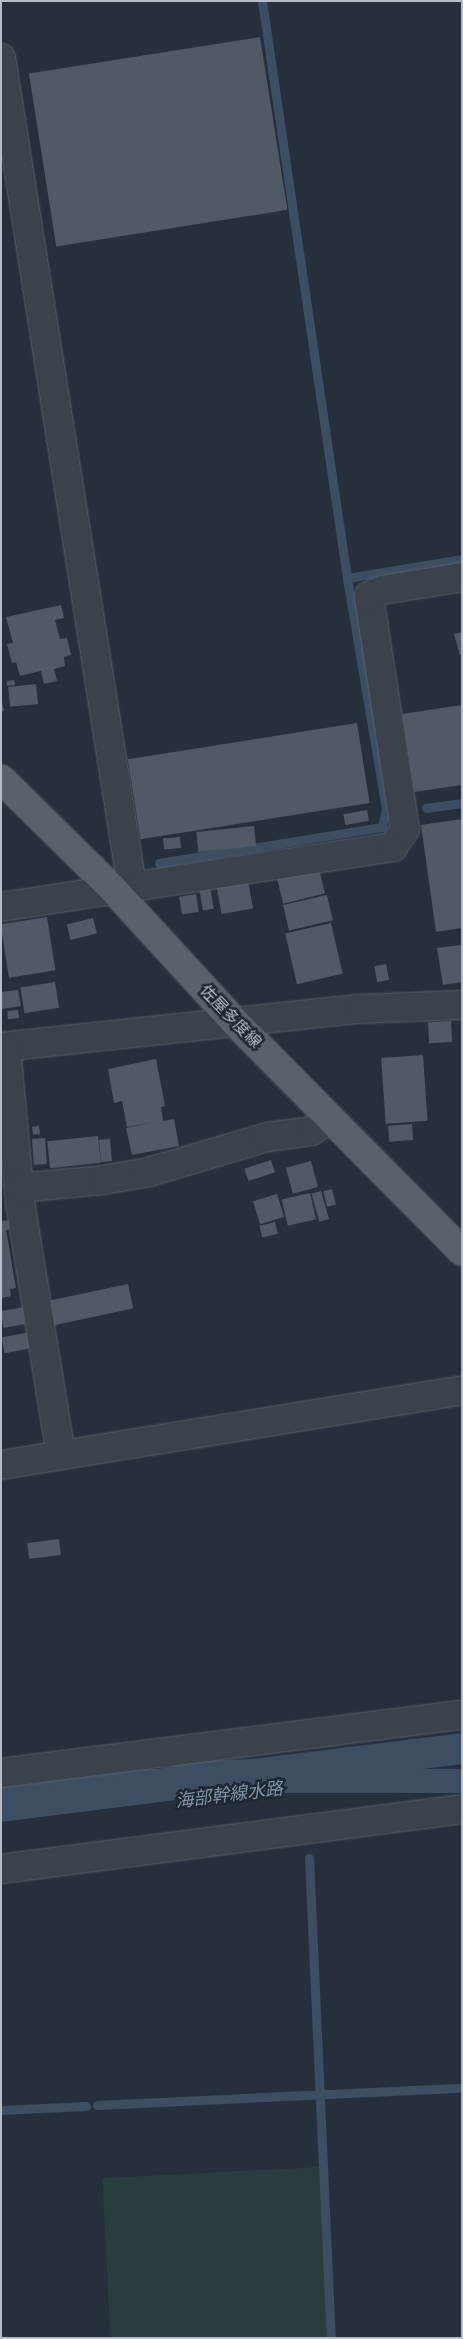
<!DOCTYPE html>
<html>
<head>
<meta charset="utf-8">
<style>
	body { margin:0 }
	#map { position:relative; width:463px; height:2339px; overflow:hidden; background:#26303c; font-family:Manrope,"Noto Sans JP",sans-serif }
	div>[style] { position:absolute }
	.green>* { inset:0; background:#293d3e; transform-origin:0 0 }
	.water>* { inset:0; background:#3d4e63; transform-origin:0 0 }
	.stream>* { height:9px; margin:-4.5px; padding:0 4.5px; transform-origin:4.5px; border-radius:4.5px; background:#3d4e63 }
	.building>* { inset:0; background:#505a67; transform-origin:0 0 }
	.roads { filter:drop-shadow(0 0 1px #58606a) drop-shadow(0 0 1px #58606a) }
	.minor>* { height:28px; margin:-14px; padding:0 14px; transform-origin:14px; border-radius:14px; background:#3a424c }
	.major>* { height:28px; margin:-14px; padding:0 14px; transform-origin:14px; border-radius:14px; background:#58616c }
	span { translate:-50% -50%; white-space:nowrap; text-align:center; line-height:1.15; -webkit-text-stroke:5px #1f2731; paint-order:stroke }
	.street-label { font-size:16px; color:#b6bdc7 }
	.water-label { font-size:18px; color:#8094ac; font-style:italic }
	.frame { position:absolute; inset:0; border:2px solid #b6bdc7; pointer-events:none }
</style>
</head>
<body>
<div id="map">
	<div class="green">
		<i style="left:319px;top:2167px;width:171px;height:217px;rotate:87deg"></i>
	</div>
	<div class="water">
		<i style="clip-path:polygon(462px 1733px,462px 1764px,1px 1822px,1px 1790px,146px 1772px,196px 1761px,252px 1759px)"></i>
		<i style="left:462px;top:1769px;width:24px;height:465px;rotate:90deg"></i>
	</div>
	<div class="stream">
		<i style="left:262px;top:1px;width:583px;rotate:81.62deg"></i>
		<i style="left:426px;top:808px;width:36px;rotate:-8deg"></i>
		<i style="left:159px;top:863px;width:226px;rotate:-9.2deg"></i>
		<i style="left:382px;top:827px;width:18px;rotate:-77deg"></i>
		<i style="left:386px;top:809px;width:234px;rotate:-99.6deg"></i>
		<i style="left:347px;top:578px;width:117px;rotate:-9.4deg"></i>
		<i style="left:309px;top:1858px;width:481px;rotate:87.4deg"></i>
		<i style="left:97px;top:2105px;width:365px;rotate:-2.7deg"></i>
		<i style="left:1px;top:2110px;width:85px;rotate:-2.7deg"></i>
	</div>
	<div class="building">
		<i style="left:260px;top:37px;width:175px;height:234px;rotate:81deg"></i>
		<i style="clip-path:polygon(61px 605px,64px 618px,55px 620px,60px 639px,67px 638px,71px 655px,64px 657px,65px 666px,54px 669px,57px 681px,44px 684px,41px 671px,20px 676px,16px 662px,12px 663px,7px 644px,13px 643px,6px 617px)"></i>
		<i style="clip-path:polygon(462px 632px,462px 654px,460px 655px,454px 634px)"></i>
		<i style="clip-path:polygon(14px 680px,15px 685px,7px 686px,7px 681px)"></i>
		<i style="left:36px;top:684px;width:20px;height:28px;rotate:84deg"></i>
		<i style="clip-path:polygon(1px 697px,4px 711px,1px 712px)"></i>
		<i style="clip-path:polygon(462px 705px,462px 785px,414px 792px,402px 714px)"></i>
		<i style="left:357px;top:723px;width:81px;height:232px;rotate:81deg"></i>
		<i style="left:367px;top:810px;width:11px;height:24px;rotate:80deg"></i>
		<i style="clip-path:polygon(462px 819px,462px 928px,436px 932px,421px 825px)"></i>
		<i style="left:254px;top:826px;width:20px;height:58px;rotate:84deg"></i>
		<i style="left:180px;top:837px;width:11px;height:17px;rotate:85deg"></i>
		<i style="left:319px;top:869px;width:25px;height:43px;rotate:76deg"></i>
		<i style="left:248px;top:880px;width:29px;height:32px;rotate:80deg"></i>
		<i style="left:210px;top:887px;width:22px;height:11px;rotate:80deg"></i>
		<i style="left:196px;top:894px;width:18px;height:17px;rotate:81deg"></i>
		<i style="left:327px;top:895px;width:26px;height:45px;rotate:77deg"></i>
		<i style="left:47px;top:917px;width:54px;height:47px;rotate:81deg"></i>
		<i style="left:93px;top:918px;width:16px;height:27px;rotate:76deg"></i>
		<i style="left:331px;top:923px;width:52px;height:47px;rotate:77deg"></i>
		<i style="clip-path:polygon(462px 945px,462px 982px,443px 985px,437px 948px)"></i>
		<i style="left:386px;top:964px;width:16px;height:12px;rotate:79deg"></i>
		<i style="left:55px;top:982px;width:26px;height:35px;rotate:81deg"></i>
		<i style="clip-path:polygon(18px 990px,21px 1006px,1px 1009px,1px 992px)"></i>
		<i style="left:18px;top:1010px;width:8px;height:11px;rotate:83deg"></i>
		<i style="left:451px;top:1021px;width:21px;height:23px;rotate:87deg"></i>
		<i style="left:423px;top:1055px;width:66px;height:42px;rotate:86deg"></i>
		<i style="clip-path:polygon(156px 1059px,165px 1106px,161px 1107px,163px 1121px,174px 1119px,179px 1146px,132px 1155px,126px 1128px,154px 1122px,127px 1127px,122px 1101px,114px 1103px,108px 1069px)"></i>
		<i style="left:412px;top:1124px;width:16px;height:24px;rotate:86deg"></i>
		<i style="left:39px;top:1126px;width:8px;height:7px;rotate:83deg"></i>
		<i style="left:98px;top:1136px;width:27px;height:51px;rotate:84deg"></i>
		<i style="left:45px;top:1138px;width:26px;height:13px;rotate:86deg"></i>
		<i style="left:110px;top:1139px;width:22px;height:11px;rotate:85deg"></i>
		<i style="left:271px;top:1160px;width:13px;height:28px;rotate:72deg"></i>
		<i style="left:311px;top:1161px;width:27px;height:26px;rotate:75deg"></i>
		<i style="left:332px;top:1189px;width:16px;height:9px;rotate:76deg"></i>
		<i style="left:321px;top:1191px;width:29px;height:10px;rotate:74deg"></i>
		<i style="left:310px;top:1193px;width:27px;height:29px;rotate:77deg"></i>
		<i style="left:277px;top:1194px;width:24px;height:25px;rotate:73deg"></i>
		<i style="clip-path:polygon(10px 1220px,12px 1229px,6px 1230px,16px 1288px,10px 1289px,11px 1296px,1px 1298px,1px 1221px)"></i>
		<i style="left:275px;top:1222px;width:12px;height:16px;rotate:76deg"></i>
		<i style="left:128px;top:1284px;width:25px;height:87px;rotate:78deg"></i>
		<i style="left:24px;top:1307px;width:17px;height:24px;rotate:80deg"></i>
		<i style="left:30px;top:1332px;width:16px;height:29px;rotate:79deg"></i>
		<i style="left:59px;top:1539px;width:16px;height:32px;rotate:83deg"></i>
	</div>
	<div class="roads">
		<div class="minor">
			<i style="left:1px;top:58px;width:838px;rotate:81.01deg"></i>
			<i style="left:1px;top:907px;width:397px;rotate:-8.7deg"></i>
			<i style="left:393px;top:847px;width:22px;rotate:-56deg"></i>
			<i style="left:405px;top:829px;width:236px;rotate:-98.8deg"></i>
			<i style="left:369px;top:596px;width:14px;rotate:-25deg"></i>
			<i style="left:382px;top:590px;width:81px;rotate:-9.2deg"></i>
			<i style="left:1px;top:1047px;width:359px;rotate:-6.1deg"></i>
			<i style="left:358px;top:1009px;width:104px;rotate:-2.2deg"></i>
			<i style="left:6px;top:1047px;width:156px;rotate:84.8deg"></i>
			<i style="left:20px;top:1202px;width:255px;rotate:80.8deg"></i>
			<i style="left:19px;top:1188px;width:84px;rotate:-5.4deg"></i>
			<i style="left:103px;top:1180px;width:47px;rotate:-9.9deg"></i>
			<i style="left:149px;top:1172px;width:123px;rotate:-16.5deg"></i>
			<i style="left:267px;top:1137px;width:45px;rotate:-7.6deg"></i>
			<i style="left:312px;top:1131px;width:22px;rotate:-36deg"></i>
			<i style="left:1px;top:1465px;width:467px;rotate:-9.2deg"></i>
			<i style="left:1px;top:1773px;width:465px;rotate:-7.2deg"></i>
			<i style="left:1px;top:1869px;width:465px;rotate:-7.4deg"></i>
		</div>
		<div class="major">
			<i style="left:1px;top:779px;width:157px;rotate:44.5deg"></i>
			<i style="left:113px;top:889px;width:180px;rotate:47.5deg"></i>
			<i style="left:235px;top:1022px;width:322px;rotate:45.3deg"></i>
		</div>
	</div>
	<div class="street-label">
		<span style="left:231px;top:1016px;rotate:46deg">佐屋多度線</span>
	</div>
	<div class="water-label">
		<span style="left:229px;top:1794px;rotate:-7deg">海部幹線水路</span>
	</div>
	<div class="frame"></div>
</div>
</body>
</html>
